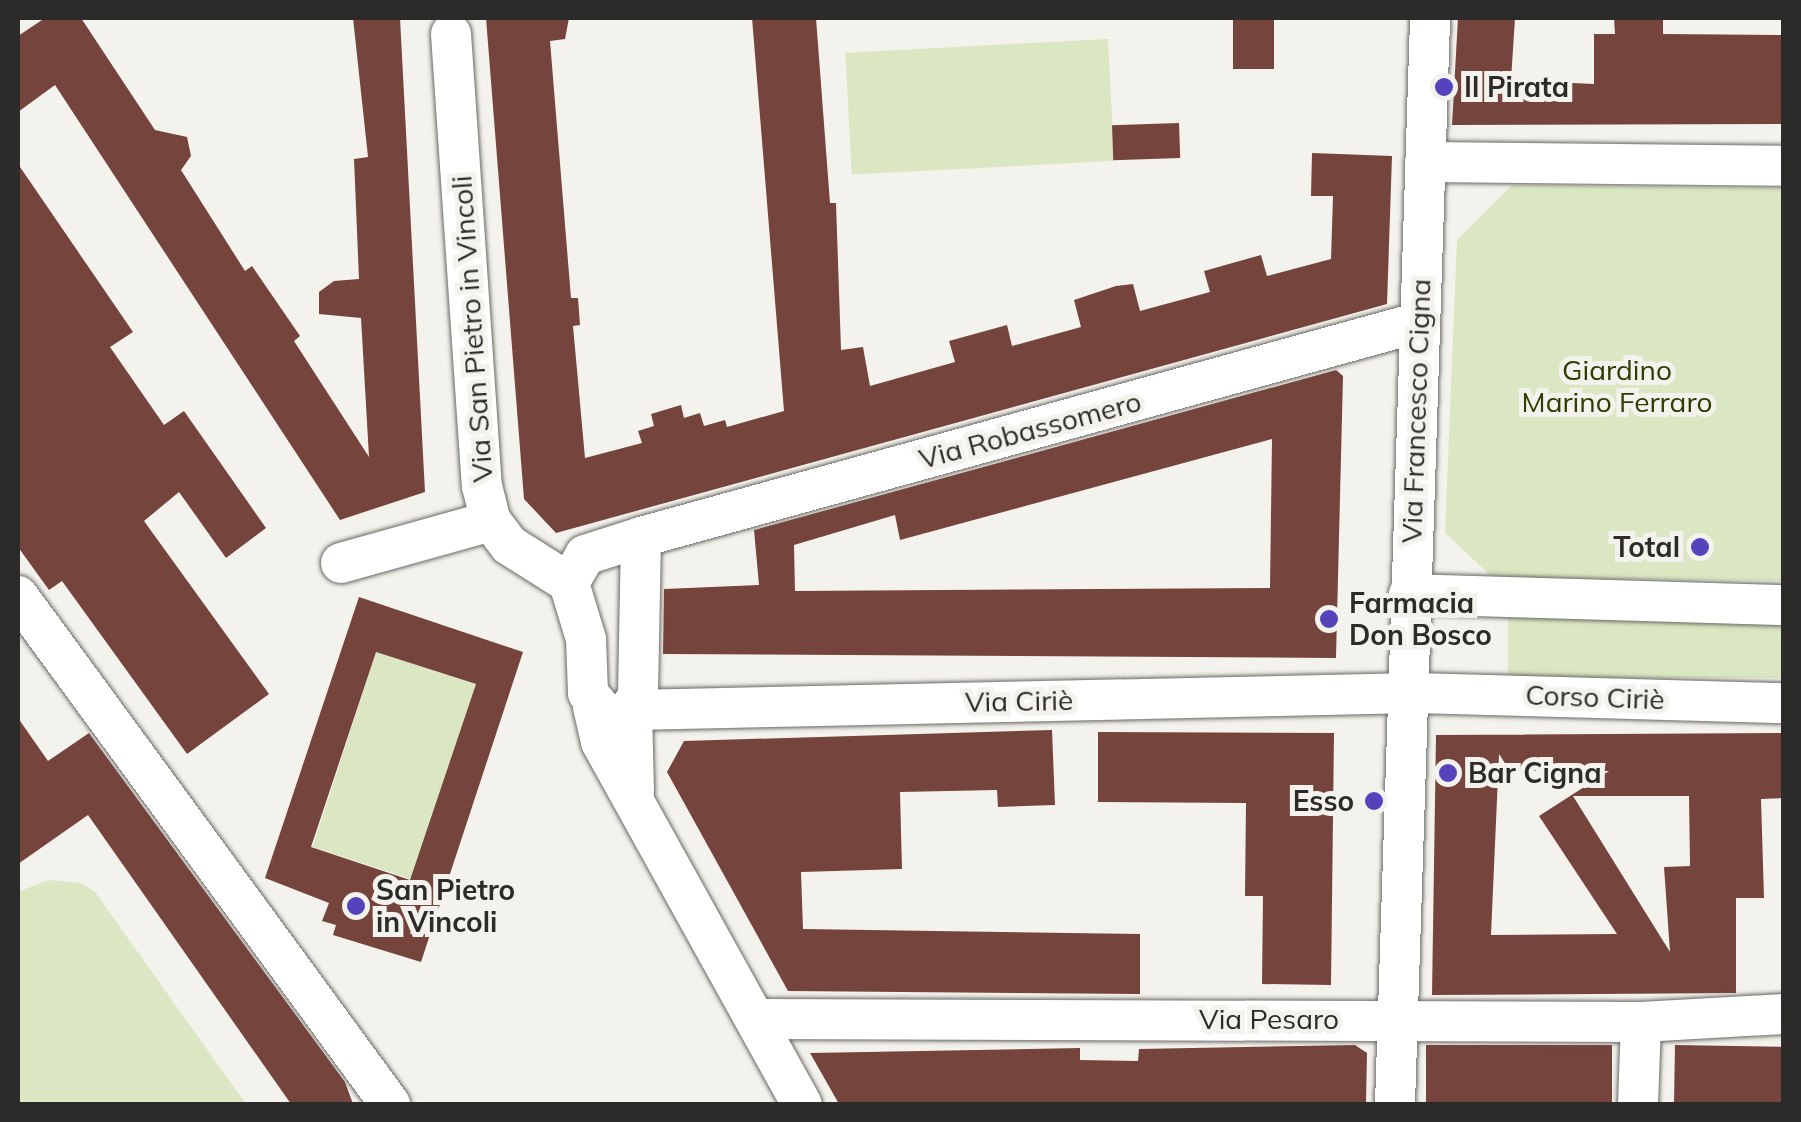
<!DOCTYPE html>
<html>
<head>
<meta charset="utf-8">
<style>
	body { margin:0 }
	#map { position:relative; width:1801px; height:1122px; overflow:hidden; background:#f4f2ed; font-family:Mulish,sans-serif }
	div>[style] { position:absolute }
	.green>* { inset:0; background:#dbe7c2; transform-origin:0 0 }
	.building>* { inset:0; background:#75443c; transform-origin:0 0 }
	.roads { filter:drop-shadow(0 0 2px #6a6864) drop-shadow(0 0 2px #6a6864) }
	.minor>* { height:40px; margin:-20px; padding:0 20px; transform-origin:20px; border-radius:20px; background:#fff }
	.dots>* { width:28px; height:28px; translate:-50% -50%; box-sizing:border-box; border:5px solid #f4f2ed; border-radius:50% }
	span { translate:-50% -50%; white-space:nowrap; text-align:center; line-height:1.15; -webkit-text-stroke:10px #f4f2ed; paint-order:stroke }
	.poi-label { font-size:28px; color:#2c2b29; font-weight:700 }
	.left { translate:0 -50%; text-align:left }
	.right { translate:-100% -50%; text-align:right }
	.street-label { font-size:28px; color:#2c2b29 }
	.park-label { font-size:28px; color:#2f3c00 }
	.frame { position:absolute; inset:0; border:20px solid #2c2b29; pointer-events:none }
</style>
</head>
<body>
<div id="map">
	<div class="green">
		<i style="left:1108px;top:39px;width:122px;height:263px;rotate:87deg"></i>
		<i style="clip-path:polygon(1512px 185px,1783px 188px,1783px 581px,1492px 577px,1445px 533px,1457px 240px)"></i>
		<i style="left:1783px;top:618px;width:60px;height:275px;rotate:90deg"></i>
		<i style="left:376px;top:652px;width:105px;height:205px;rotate:18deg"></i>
		<i style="clip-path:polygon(48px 880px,81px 883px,95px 892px,246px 1104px,18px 1104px,18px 892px)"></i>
	</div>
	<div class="building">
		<i style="clip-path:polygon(45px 18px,81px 18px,155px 130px,187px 137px,191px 156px,181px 170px,245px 271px,252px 266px,300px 336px,294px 341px,369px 457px,361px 318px,319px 314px,319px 292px,334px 281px,359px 279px,354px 159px,368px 157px,353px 18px,400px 18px,425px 492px,340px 520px,55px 85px,18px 112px,18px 36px)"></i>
		<i style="clip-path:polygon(486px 18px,569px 18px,565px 39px,550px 41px,571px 298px,578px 298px,580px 325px,573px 326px,585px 458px,642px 443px,638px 431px,654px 426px,651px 414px,681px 405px,684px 418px,700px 413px,704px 426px,725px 420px,727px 427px,784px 411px,752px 18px,816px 18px,830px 203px,836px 203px,841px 350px,863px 347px,870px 386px,955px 362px,949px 341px,1007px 325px,1012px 346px,1081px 327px,1074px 300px,1116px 286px,1133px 284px,1140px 311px,1210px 292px,1204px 271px,1261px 255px,1267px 276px,1331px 259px,1333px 196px,1311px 196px,1312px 153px,1392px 156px,1387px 304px,556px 533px,524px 499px)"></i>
		<i style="left:1233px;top:18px;width:41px;height:51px"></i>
		<i style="clip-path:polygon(1458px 18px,1515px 18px,1511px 80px,1594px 84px,1594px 34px,1615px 34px,1614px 18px,1663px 18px,1663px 34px,1784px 35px,1784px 124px,1452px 125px)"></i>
		<i style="left:1179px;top:123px;width:35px;height:67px;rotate:88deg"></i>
		<i style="clip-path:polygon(18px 164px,133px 332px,110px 347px,164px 425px,184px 411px,266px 528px,226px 558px,179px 492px,144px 521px,269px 694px,187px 754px,62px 581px,49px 590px,18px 547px)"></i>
		<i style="clip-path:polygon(evenodd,1336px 370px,1343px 376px,1336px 658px,663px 654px,664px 589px,759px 585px,754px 530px,1336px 370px,1272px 439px,1270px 588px,795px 591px,794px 545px,895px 515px,900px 540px,1272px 439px)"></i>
		<i style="clip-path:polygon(evenodd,359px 597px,523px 652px,421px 962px,333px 935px,336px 925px,322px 921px,329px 903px,265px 878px,359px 597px,376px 652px,476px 684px,410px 880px,311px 847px,376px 652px)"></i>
		<i style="clip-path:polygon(18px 718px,48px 761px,89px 733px,345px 1082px,353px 1104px,291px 1104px,88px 815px,18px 864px)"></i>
		<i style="clip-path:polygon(1052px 730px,1055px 805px,998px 807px,997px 790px,900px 792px,902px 869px,801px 872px,803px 929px,1140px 934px,1140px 994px,788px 991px,667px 772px,684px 741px)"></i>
		<i style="clip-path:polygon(1098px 732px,1334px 733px,1331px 985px,1262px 984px,1263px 896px,1245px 896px,1246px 803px,1098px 802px)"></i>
		<i style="clip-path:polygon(evenodd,1784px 733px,1784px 798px,1761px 799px,1764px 898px,1736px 898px,1736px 993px,1432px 995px,1436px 735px,1784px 733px,1499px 754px,1510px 771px,1609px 771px,1539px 816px,1617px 934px,1491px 935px,1499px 754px,1784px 733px,1573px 796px,1689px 796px,1690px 866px,1664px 867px,1670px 952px,1573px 796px)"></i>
		<i style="clip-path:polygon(1355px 1045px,1367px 1053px,1366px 1104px,839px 1104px,810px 1053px,1080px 1048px,1080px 1060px,1138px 1061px,1139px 1049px)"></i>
		<i style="left:1426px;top:1045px;width:186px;height:59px"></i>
		<i style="left:1675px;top:1045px;width:109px;height:59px;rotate:1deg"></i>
	</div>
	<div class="roads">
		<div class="minor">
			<i style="left:451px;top:34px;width:453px;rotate:86.1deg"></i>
			<i style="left:482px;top:486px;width:36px;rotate:76deg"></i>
			<i style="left:491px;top:521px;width:30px;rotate:53deg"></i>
			<i style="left:509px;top:545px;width:71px;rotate:32.3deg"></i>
			<i style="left:1425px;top:162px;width:359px;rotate:0.6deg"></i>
			<i style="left:641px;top:537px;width:808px;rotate:-15.43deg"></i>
			<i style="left:641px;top:537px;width:160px;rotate:91.1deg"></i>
			<i style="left:638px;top:697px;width:21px;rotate:127deg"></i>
			<i style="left:625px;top:714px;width:17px;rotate:170deg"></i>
			<i style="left:608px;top:717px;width:31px;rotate:-130deg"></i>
			<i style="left:588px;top:693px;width:54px;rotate:-92.1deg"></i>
			<i style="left:586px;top:639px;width:59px;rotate:-106.9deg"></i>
			<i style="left:569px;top:583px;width:32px;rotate:-60deg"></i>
			<i style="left:585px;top:555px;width:59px;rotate:-17.8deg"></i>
			<i style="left:341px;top:563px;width:156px;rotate:-15.6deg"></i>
			<i style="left:1409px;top:594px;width:375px;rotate:1.7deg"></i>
			<i style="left:18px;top:596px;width:630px;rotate:53.79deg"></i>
			<i style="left:593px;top:707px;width:36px;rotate:77deg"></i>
			<i style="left:601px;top:742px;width:414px;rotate:61deg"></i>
			<i style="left:634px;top:792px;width:82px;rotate:-91.4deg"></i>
			<i style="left:632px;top:710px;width:783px;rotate:-1.24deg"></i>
			<i style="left:1415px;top:693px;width:369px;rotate:1.6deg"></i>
			<i style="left:755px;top:1019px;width:886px;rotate:0.19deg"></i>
			<i style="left:1641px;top:1022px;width:143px;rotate:-3.2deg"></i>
			<i style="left:1395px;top:1104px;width:1087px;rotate:-88.15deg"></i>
			<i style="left:1638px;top:1104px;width:82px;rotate:-87.9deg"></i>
		</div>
	</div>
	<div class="dots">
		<i style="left:1444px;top:87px;background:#5543bb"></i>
		<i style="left:1700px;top:547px;background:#5543bb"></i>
		<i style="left:1329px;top:619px;background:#5543bb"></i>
		<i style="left:1448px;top:773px;background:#5543bb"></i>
		<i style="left:1374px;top:801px;background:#5543bb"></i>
		<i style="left:356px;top:906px;background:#5543bb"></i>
	</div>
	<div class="poi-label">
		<span class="left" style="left:1464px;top:87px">Il Pirata</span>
		<span class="right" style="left:1680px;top:547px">Total</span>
		<span class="left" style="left:1349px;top:619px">Farmacia<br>Don Bosco</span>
		<span class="left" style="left:1468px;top:773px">Bar Cigna</span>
		<span class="right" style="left:1354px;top:801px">Esso</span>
		<span class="left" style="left:376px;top:906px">San Pietro<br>in Vincoli</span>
	</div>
	<div class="street-label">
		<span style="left:472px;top:329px;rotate:-94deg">Via San Pietro in Vincoli</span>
		<span style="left:1416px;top:411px;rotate:-88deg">Via Francesco Cigna</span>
		<span style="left:1030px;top:430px;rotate:-15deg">Via Robassomero</span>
		<span style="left:1595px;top:697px;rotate:2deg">Corso Ciriè</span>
		<span style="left:1019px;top:701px;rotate:-1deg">Via Ciriè</span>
		<span style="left:1269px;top:1019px">Via Pesaro</span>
	</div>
	<div class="park-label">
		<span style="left:1617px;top:386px">Giardino<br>Marino Ferraro</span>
	</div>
	<div class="frame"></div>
</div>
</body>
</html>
